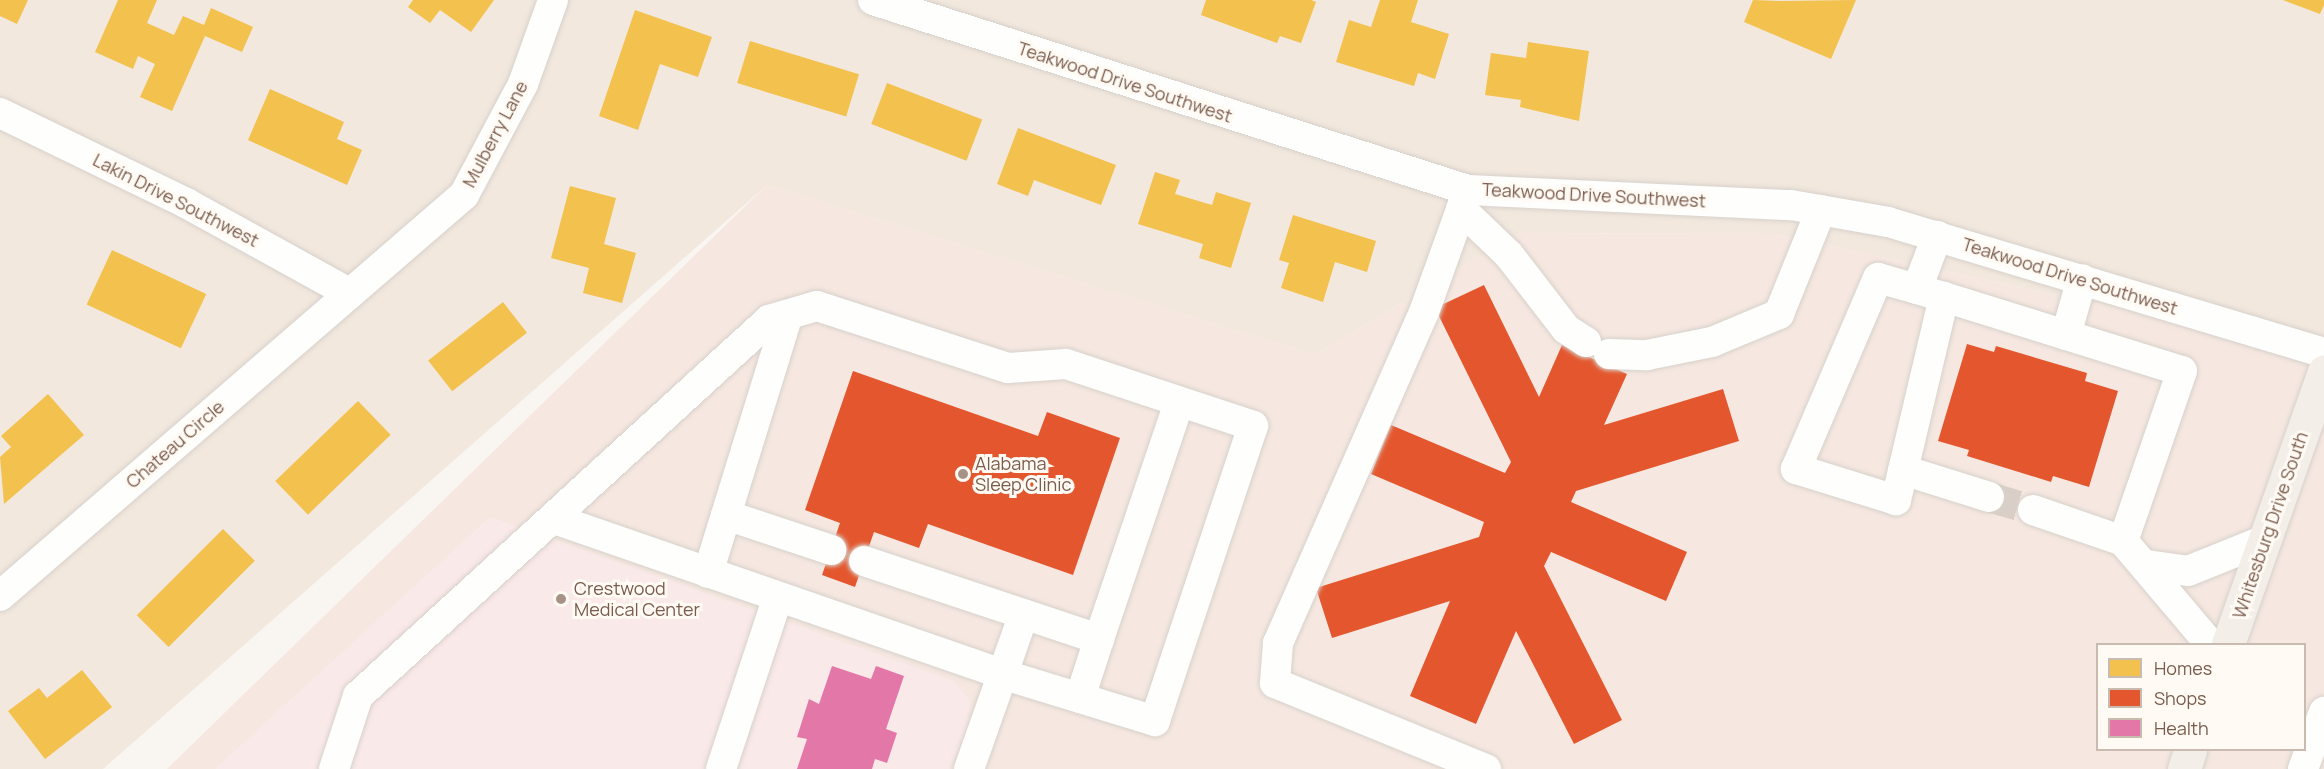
<!DOCTYPE html>
<html>
<head>
<meta charset="utf-8">
<style>
	body { margin:0 }
	#map { position:relative; width:2324px; height:769px; overflow:hidden; background:#f9f5f0; font-family:Manrope,sans-serif }
	div>[style] { position:absolute }
	.residential>* { inset:0; background:#f2e8de }
	.commercial>* { inset:0; background:#f6e8e1 }
	.medical>* { inset:0; background:#fae9e9 }
	.homes>* { inset:0; background:#f2c14e; transform-origin:0 0 }
	.shops>* { inset:0; background:#e4572e }
	.health>* { inset:0; background:#e377a8 }
	.minor-tunnel>* { height:30px; margin-top:-15px; transform-origin:0; background:repeating-linear-gradient(90deg,#d9cfc7 0 30px,transparent 0 45px) }
	.roads { filter:drop-shadow(0 0 2px #d7d1cb) drop-shadow(0 0 2px #d7d1cb) }
	.minor>* { height:30px; margin:-15px; padding:0 15px; transform-origin:15px; border-radius:15px; background:#fefefd }
	.major>* { height:33px; margin:-16.5px; padding:0 16.5px; transform-origin:16.5px; border-radius:16.5px; background:#f3eee8 }
	.dots>* { width:16px; height:16px; translate:-50% -50%; box-sizing:border-box; border:3px solid #fffaf3; border-radius:50% }
	span { translate:-50% -50%; white-space:nowrap; text-align:center; line-height:1.15; -webkit-text-stroke:6px #fffaf3; paint-order:stroke }
	.street-label { font-size:18px; color:#7a5c4d }
	.poi-label { font-size:18px; color:#7a5c4d }
	.left { translate:0 -50%; text-align:left }
	.legend { position:absolute; left:2096px; top:643px; width:210px; height:108px; box-sizing:border-box; background:#fffaf3; border:2px solid #cabbb1; margin:0; padding:8px 10px; list-style:none; font-size:18px; color:#7a5c4d }
	.legend li { display:flex; align-items:center; gap:12px; height:30px }
	.legend b { width:30px; border:2px solid #cabbb1 }
</style>
</head>
<body>
<div id="map">
	<div class="residential">
		<i style="clip-path:polygon(0 0,2324px 0,2324px 353px,1775px 234px,1519px 233px,1315px 355px,767px 185px,103px 769px,0 769px)"></i>
	</div>
	<div class="commercial">
		<i style="clip-path:polygon(evenodd,767px 185px,1315px 355px,1519px 233px,1775px 234px,2324px 353px,2324px 769px,167px 769px,767px 185px,2098px 644px,2304px 644px,2304px 750px,2098px 750px,2098px 644px)"></i>
	</div>
	<div class="medical">
		<i style="clip-path:polygon(490px 517px,953px 681px,970px 701px,967px 729px,950px 769px,215px 769px)"></i>
	</div>
	<div class="homes">
		<i style="clip-path:polygon(0 0,28px 0,17px 24px,0 16px)"></i>
		<i style="clip-path:polygon(118px 0,157px 0,147px 23px,174px 35px,183px 16px,204px 25px,211px 8px,253px 27px,242px 52px,205px 36px,172px 111px,140px 97px,155px 64px,138px 56px,133px 69px,95px 52px)"></i>
		<i style="clip-path:polygon(413px 0,494px 0,471px 32px,440px 10px,430px 23px,408px 7px)"></i>
		<i style="clip-path:polygon(1206px 0,1311px 0,1316px 2px,1301px 43px,1280px 36px,1277px 43px,1201px 15px)"></i>
		<i style="clip-path:polygon(1380px 0,1418px 0,1411px 22px,1449px 34px,1435px 79px,1418px 73px,1414px 86px,1336px 62px,1349px 20px,1371px 27px)"></i>
		<i style="clip-path:polygon(1753px 0,1782px 1px,1856px 0,1831px 59px,1744px 22px)"></i>
		<i style="clip-path:polygon(2283px 0,2324px 0,2324px 5px,2320px 14px)"></i>
		<i style="clip-path:polygon(635px 10px,712px 37px,698px 77px,660px 64px,638px 130px,599px 116px)"></i>
		<i style="left:750px;top:41px;width:114px;height:44px;rotate:17deg"></i>
		<i style="clip-path:polygon(1528px 42px,1589px 51px,1579px 121px,1520px 107px,1521px 100px,1485px 95px,1491px 53px,1526px 58px)"></i>
		<i style="left:887px;top:83px;width:102px;height:44px;rotate:21deg"></i>
		<i style="clip-path:polygon(270px 89px,344px 122px,337px 139px,362px 150px,347px 185px,248px 140px)"></i>
		<i style="clip-path:polygon(1018px 128px,1116px 165px,1101px 205px,1034px 180px,1028px 196px,997px 184px)"></i>
		<i style="clip-path:polygon(1155px 172px,1180px 180px,1175px 194px,1212px 205px,1216px 192px,1251px 203px,1231px 268px,1199px 258px,1203px 244px,1138px 224px)"></i>
		<i style="clip-path:polygon(570px 186px,616px 198px,604px 244px,636px 253px,622px 303px,583px 293px,589px 268px,551px 258px)"></i>
		<i style="clip-path:polygon(1293px 215px,1376px 241px,1367px 272px,1335px 262px,1323px 302px,1281px 288px,1289px 263px,1279px 260px)"></i>
		<i style="left:112px;top:250px;width:104px;height:60px;rotate:25deg"></i>
		<i style="left:503px;top:302px;width:39px;height:95px;rotate:52deg"></i>
		<i style="clip-path:polygon(48px 394px,84px 435px,4px 504px,0 457px,11px 447px,1px 436px)"></i>
		<i style="left:358px;top:401px;width:47px;height:115px;rotate:46deg"></i>
		<i style="left:223px;top:529px;width:45px;height:122px;rotate:45deg"></i>
		<i style="clip-path:polygon(82px 670px,112px 707px,45px 759px,8px 711px,39px 688px,47px 698px)"></i>
	</div>
	<div class="shops">
		<i style="clip-path:polygon(1484px 285px,1539px 397px,1562px 345px,1627px 374px,1604px 425px,1723px 389px,1739px 441px,1576px 491px,1571px 502px,1687px 552px,1666px 601px,1551px 552px,1544px 566px,1622px 720px,1574px 744px,1516px 631px,1476px 724px,1410px 696px,1450px 601px,1332px 638px,1316px 588px,1479px 537px,1484px 522px,1371px 474px,1391px 425px,1505px 473px,1511px 462px,1435px 308px)"></i>
		<i style="clip-path:polygon(1967px 344px,1994px 352px,1996px 346px,2087px 373px,2085px 381px,2118px 391px,2089px 487px,2053px 476px,2051px 482px,1967px 456px,1969px 450px,1938px 441px)"></i>
		<i style="clip-path:polygon(853px 371px,1038px 436px,1047px 412px,1120px 438px,1073px 575px,928px 524px,919px 548px,874px 532px,855px 587px,822px 575px,840px 523px,805px 510px)"></i>
	</div>
	<div class="health">
		<i style="clip-path:polygon(832px 666px,871px 679px,876px 666px,904px 676px,886px 729px,897px 733px,887px 763px,875px 759px,872px 769px,797px 769px,807px 739px,797px 737px,809px 699px,819px 704px)"></i>
	</div>
	<div class="minor-tunnel">
		<i style="left:1989px;top:497px;width:46px;rotate:16.5deg"></i>
	</div>
	<div class="roads">
		<div class="minor">
			<i style="left:873px;top:0;width:625px;rotate:17.71deg"></i>
			<i style="left:1468px;top:190px;width:323px;rotate:2.7deg"></i>
			<i style="left:1791px;top:205px;width:98px;rotate:9.9deg"></i>
			<i style="left:1888px;top:222px;width:455px;rotate:16.7deg"></i>
			<i style="left:0;top:113px;width:207px;rotate:25.8deg"></i>
			<i style="left:186px;top:203px;width:186px;rotate:28.9deg"></i>
			<i style="left:1468px;top:190px;width:130px;rotate:109.8deg"></i>
			<i style="left:1424px;top:312px;width:362px;rotate:113.8deg"></i>
			<i style="left:1278px;top:643px;width:40px;rotate:94.3deg"></i>
			<i style="left:1275px;top:683px;width:228px;rotate:22.2deg"></i>
			<i style="left:1461px;top:209px;width:66px;rotate:43.8deg"></i>
			<i style="left:1509px;top:255px;width:93px;rotate:52.4deg"></i>
			<i style="left:1566px;top:329px;width:24px;rotate:33deg"></i>
			<i style="left:1917px;top:289px;width:28px;rotate:17deg"></i>
			<i style="left:1944px;top:297px;width:209px;rotate:103.3deg"></i>
			<i style="left:1896px;top:500px;width:105px;rotate:-162.8deg"></i>
			<i style="left:1796px;top:469px;width:208px;rotate:-66.8deg"></i>
			<i style="left:1878px;top:278px;width:41px;rotate:15.8deg"></i>
			<i style="left:1917px;top:289px;width:57px;rotate:-69.3deg"></i>
			<i style="left:1944px;top:297px;width:249px;rotate:17.3deg"></i>
			<i style="left:2182px;top:371px;width:180px;rotate:109.1deg"></i>
			<i style="left:2066px;top:335px;width:58px;rotate:-74.1deg"></i>
			<i style="left:1609px;top:354px;width:38px;rotate:2deg"></i>
			<i style="left:1647px;top:355px;width:66px;rotate:-11.3deg"></i>
			<i style="left:1712px;top:342px;width:73px;rotate:-22.7deg"></i>
			<i style="left:1779px;top:314px;width:112px;rotate:-68deg"></i>
			<i style="left:1903px;top:470px;width:90px;rotate:17.4deg"></i>
			<i style="left:2033px;top:510px;width:95px;rotate:19deg"></i>
			<i style="left:2123px;top:541px;width:135px;rotate:49.8deg"></i>
			<i style="left:726px;top:515px;width:111px;rotate:18.4deg"></i>
			<i style="left:864px;top:561px;width:248px;rotate:18.4deg"></i>
			<i style="left:1099px;top:639px;width:250px;rotate:-71.3deg"></i>
			<i style="left:2147px;top:565px;width:41px;rotate:8.3deg"></i>
			<i style="left:2188px;top:571px;width:83px;rotate:-21.9deg"></i>
			<i style="left:708px;top:573px;width:270px;rotate:-72.8deg"></i>
			<i style="left:0;top:596px;width:613px;rotate:-40.83deg"></i>
			<i style="left:464px;top:195px;width:126px;rotate:-62deg"></i>
			<i style="left:523px;top:84px;width:89px;rotate:-70.3deg"></i>
			<i style="left:1080px;top:698px;width:62px;rotate:-72.1deg"></i>
			<i style="left:334px;top:769px;width:77px;rotate:-71.8deg"></i>
			<i style="left:358px;top:696px;width:557px;rotate:-42.45deg"></i>
			<i style="left:769px;top:320px;width:50px;rotate:-16.3deg"></i>
			<i style="left:817px;top:306px;width:201px;rotate:18deg"></i>
			<i style="left:1008px;top:368px;width:58px;rotate:-3.9deg"></i>
			<i style="left:1066px;top:364px;width:197px;rotate:18.3deg"></i>
			<i style="left:1253px;top:426px;width:311px;rotate:108.4deg"></i>
			<i style="left:1155px;top:721px;width:157px;rotate:-163deg"></i>
			<i style="left:1005px;top:675px;width:477px;rotate:-160.9deg"></i>
			<i style="left:721px;top:769px;width:181px;rotate:-71.7deg"></i>
			<i style="left:969px;top:769px;width:164px;rotate:-70.5deg"></i>
			<i style="left:2303px;top:769px;width:61px;rotate:-69.8deg"></i>
		</div>
		<div class="major">
			<i style="left:2228px;top:644px;width:289px;rotate:-70.6deg"></i>
			<i style="left:2184px;top:769px;width:20px;rotate:-72deg"></i>
		</div>
	</div>
	<div class="dots">
		<i style="left:963px;top:474px;background:#a69286"></i>
		<i style="left:561px;top:599px;background:#a69286"></i>
	</div>
	<div class="street-label">
		<span style="left:1125px;top:82px;rotate:18deg">Teakwood Drive Southwest</span>
		<span style="left:495px;top:134px;rotate:-62deg">Mulberry Lane</span>
		<span style="left:1594px;top:195px;rotate:3deg">Teakwood Drive Southwest</span>
		<span style="left:176px;top:200px;rotate:27deg">Lakin Drive Southwest</span>
		<span style="left:2070px;top:276px;rotate:17deg">Teakwood Drive Southwest</span>
		<span style="left:175px;top:444px;rotate:-41deg">Chateau Circle</span>
		<span style="left:2270px;top:525px;rotate:-71deg">Whitesburg Drive South</span>
	</div>
	<div class="poi-label">
		<span class="left" style="left:975px;top:474px">Alabama<br>Sleep Clinic</span>
		<span class="left" style="left:574px;top:599px">Crestwood<br>Medical Center</span>
	</div>
	<ul class="legend">
	<li><b style="height:16px;background:#f2c14e"></b>Homes</li>
	<li><b style="height:16px;background:#e4572e"></b>Shops</li>
	<li><b style="height:16px;background:#e377a8"></b>Health</li>
	</ul>
</div>
</body>
</html>
